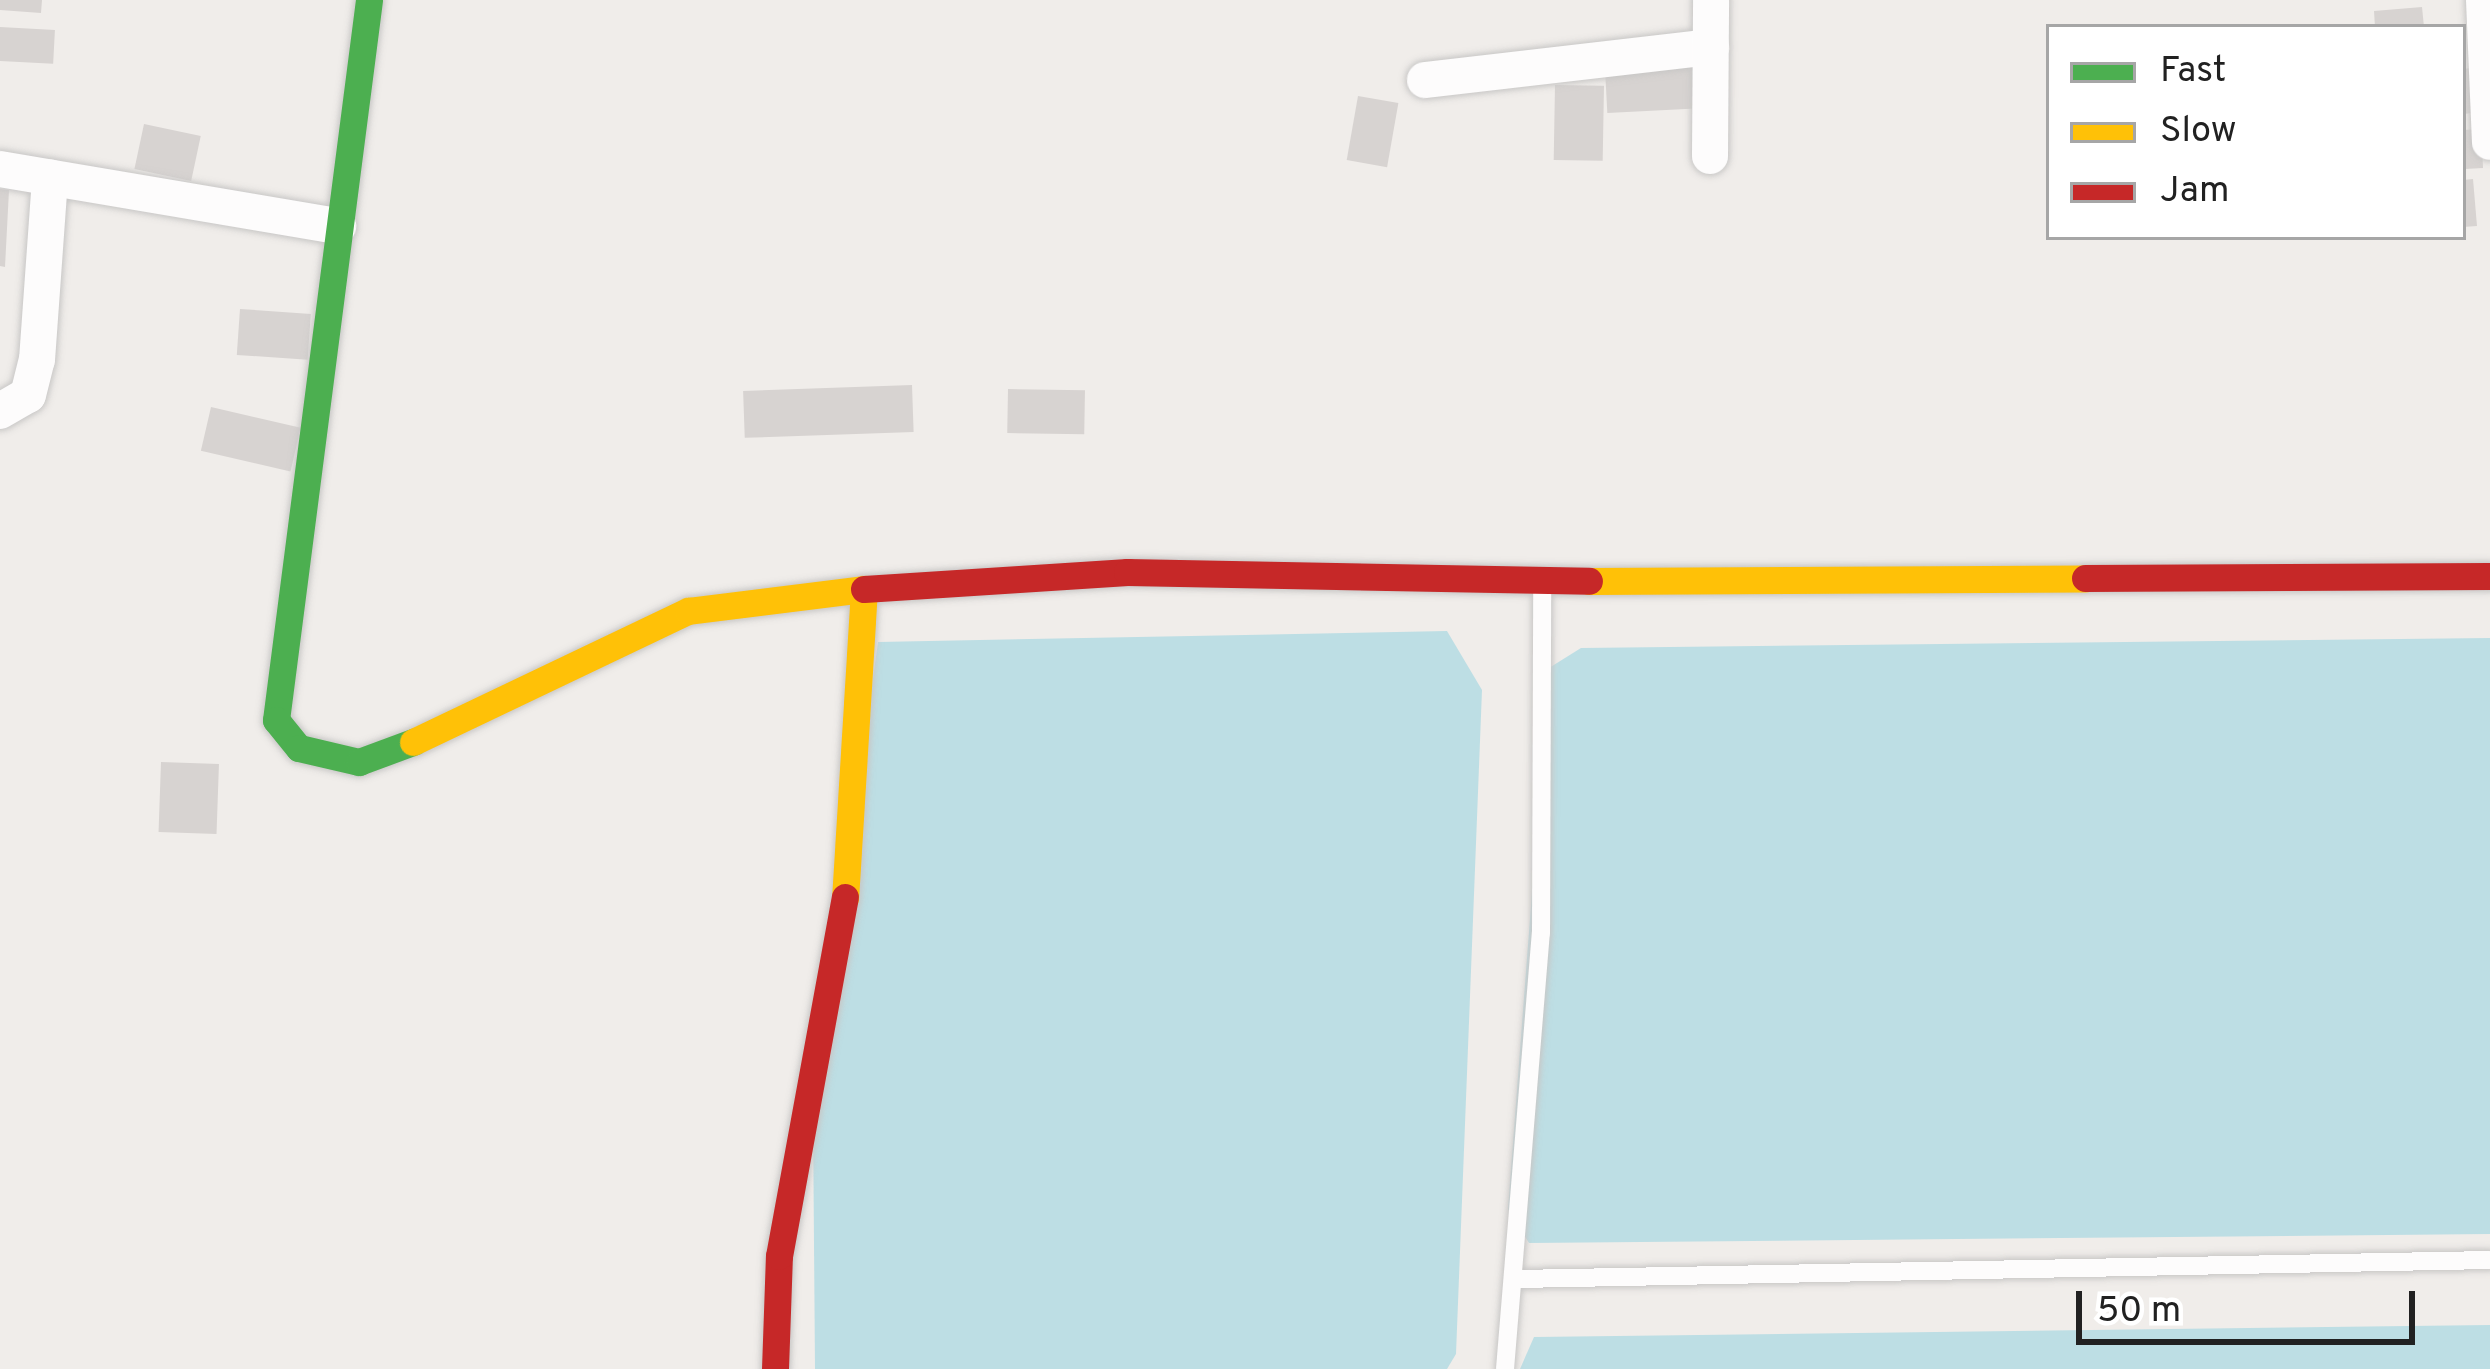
<!DOCTYPE html>
<html>
<head>
<meta charset="utf-8">
<style>
	body { margin:0 }
	#map { position:relative; width:2490px; height:1369px; overflow:hidden; background:#f0edea; font-family:Overpass,sans-serif }
	div>[style] { position:absolute }
	.water>* { inset:0; background:#bddee4 }
	.building>* { inset:0; background:#d7d3d1; transform-origin:0 0 }
	.roads { filter:drop-shadow(0 0 3px #c8c7c6) drop-shadow(0 0 3px #c8c7c6) }
	.lane>* { height:18px; margin:-9px; padding:0 9px; transform-origin:9px; border-radius:9px; background:#fdfcfc }
	.street>* { height:36px; margin:-18px; padding:0 18px; transform-origin:18px; border-radius:18px; background:#fdfcfc }
	.fast>* { height:27px; margin:-13.5px; padding:0 13.5px; transform-origin:13.5px; border-radius:13.5px; background:#4caf50 }
	.slow>* { height:27px; margin:-13.5px; padding:0 13.5px; transform-origin:13.5px; border-radius:13.5px; background:#ffc107 }
	.jam>* { height:27px; margin:-13.5px; padding:0 13.5px; transform-origin:13.5px; border-radius:13.5px; background:#c62828 }
	span { translate:-50% -50%; white-space:nowrap; text-align:center; line-height:1.15; -webkit-text-stroke:12px #fff; paint-order:stroke }
	.legend { position:absolute; left:2046px; top:24px; width:420px; height:216px; box-sizing:border-box; background:#fff; border:3px solid #a6a6a6; margin:0; padding:15px 21px; list-style:none; font-size:36px; color:#212121 }
	.legend li { display:flex; align-items:center; gap:24px; height:60px }
	.legend b { width:60px; border:3px solid #a6a6a6 }
	.scale { position:absolute; left:2076px; top:1291px; width:339px; height:54px; box-sizing:border-box; border:6px solid #212121; border-top:0; padding-left:15px; font-size:36px; line-height:42px; white-space:nowrap; color:#212121; -webkit-text-stroke:9px #fff; paint-order:stroke }
</style>
</head>
<body>
<div id="map">
	<div class="water">
		<i style="clip-path:polygon(1447px 631px,1482px 690px,1456px 1354px,1447px 1369px,815px 1369px,813px 1118px,878px 642px)"></i>
		<i style="clip-path:polygon(2490px 638px,2490px 1234px,1529px 1243px,1508px 1209px,1549px 668px,1581px 648px)"></i>
		<i style="clip-path:polygon(2490px 1325px,2490px 1369px,1520px 1369px,1534px 1337px)"></i>
	</div>
	<div class="building">
		<i style="clip-path:polygon(0 0,42px 0,41px 13px,0 10px)"></i>
		<i style="clip-path:polygon(2422px 7px,2424px 27px,2375px 27px,2374px 11px)"></i>
		<i style="left:0;top:27px;width:55px;height:34px;rotate:3deg"></i>
		<i style="left:1703px;top:66px;width:42px;height:98px;rotate:87deg"></i>
		<i style="clip-path:polygon(2479px 67px,2482px 112px,2463px 114px,2463px 69px)"></i>
		<i style="left:1555px;top:85px;width:49px;height:75px;rotate:1deg"></i>
		<i style="left:1358px;top:96px;width:41px;height:65px;rotate:10deg"></i>
		<i style="left:144px;top:124px;width:58px;height:46px;rotate:12deg"></i>
		<i style="left:2481px;top:129px;width:39px;height:18px;rotate:87deg"></i>
		<i style="clip-path:polygon(2473px 179px,2477px 226px,2463px 227px,2463px 180px)"></i>
		<i style="clip-path:polygon(0 189px,9px 190px,5px 267px,0 266px)"></i>
		<i style="left:240px;top:309px;width:71px;height:46px;rotate:4deg"></i>
		<i style="left:912px;top:385px;width:47px;height:169px;rotate:88deg"></i>
		<i style="left:1008px;top:389px;width:77px;height:44px;rotate:1deg"></i>
		<i style="left:211px;top:407px;width:92px;height:45px;rotate:13deg"></i>
		<i style="left:161px;top:762px;width:58px;height:70px;rotate:2deg"></i>
	</div>
	<div class="roads">
		<div class="lane">
			<i style="left:1518px;top:1279px;width:972px;rotate:-1.12deg"></i>
			<i style="left:1505px;top:1369px;width:437px;rotate:-85.3deg"></i>
			<i style="left:1541px;top:933px;width:349px;rotate:-89.8deg"></i>
		</div>
		<div class="street">
			<i style="left:2484px;top:0;width:142px;rotate:87.6deg"></i>
			<i style="left:1425px;top:80px;width:288px;rotate:-6.6deg"></i>
			<i style="left:1710px;top:156px;width:156px;rotate:-89.6deg"></i>
			<i style="left:0;top:169px;width:343px;rotate:9.6deg"></i>
			<i style="left:0;top:411px;width:32px;rotate:-30deg"></i>
			<i style="left:28px;top:395px;width:36px;rotate:-76deg"></i>
			<i style="left:37px;top:360px;width:183px;rotate:-85.9deg"></i>
		</div>
		<div class="fast">
			<i style="left:369px;top:0;width:726px;rotate:97.36deg"></i>
			<i style="left:276px;top:720px;width:36px;rotate:51deg"></i>
			<i style="left:299px;top:748px;width:62px;rotate:13.1deg"></i>
			<i style="left:359px;top:762px;width:58px;rotate:-20.3deg"></i>
		</div>
		<div class="slow">
			<i style="left:1589px;top:581px;width:496px;rotate:-0.3deg"></i>
			<i style="left:413px;top:742px;width:305px;rotate:-25.5deg"></i>
			<i style="left:688px;top:611px;width:177px;rotate:-7.1deg"></i>
			<i style="left:864px;top:589px;width:309px;rotate:93.5deg"></i>
		</div>
		<div class="jam">
			<i style="left:2085px;top:578px;width:405px;rotate:-0.3deg"></i>
			<i style="left:864px;top:589px;width:264px;rotate:-3.7deg"></i>
			<i style="left:1127px;top:572px;width:462px;rotate:1.1deg"></i>
			<i style="left:775px;top:1369px;width:113px;rotate:-88deg"></i>
			<i style="left:779px;top:1256px;width:365px;rotate:-79.6deg"></i>
		</div>
	</div>
	<ul class="legend">
	<li><b style="height:15px;background:#4caf50"></b>Fast</li>
	<li><b style="height:15px;background:#ffc107"></b>Slow</li>
	<li><b style="height:15px;background:#c62828"></b>Jam</li>
	</ul>
	<div class="scale">50 m</div>
</div>
</body>
</html>
